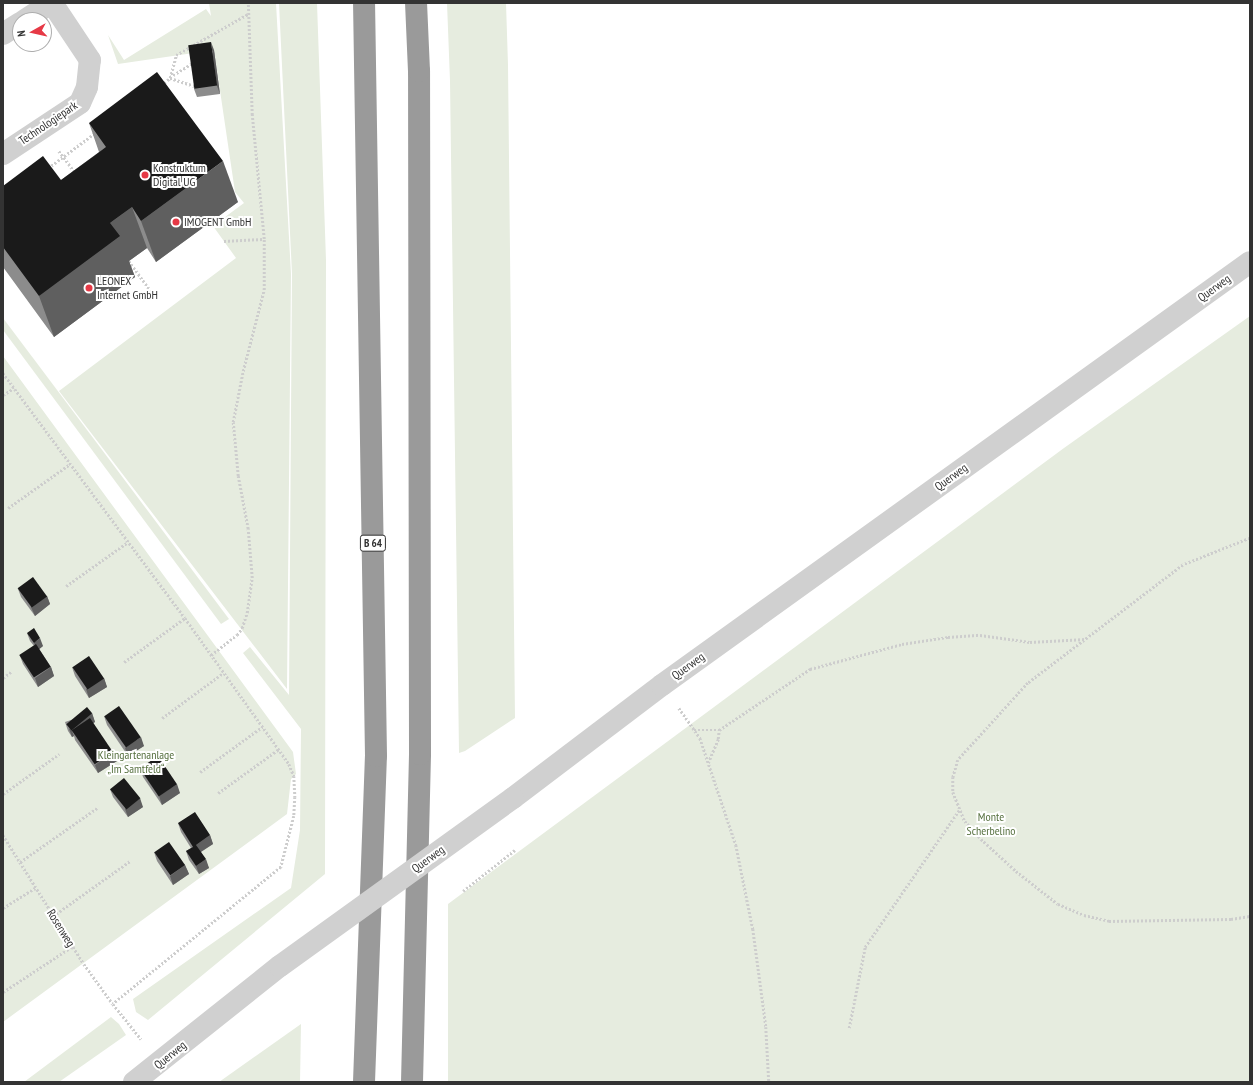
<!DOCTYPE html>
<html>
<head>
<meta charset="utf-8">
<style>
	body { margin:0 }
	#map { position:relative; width:1253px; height:1085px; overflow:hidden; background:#fff; font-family:"PT Sans Narrow",sans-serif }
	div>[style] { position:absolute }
	.green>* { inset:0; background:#e6ecdf }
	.path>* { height:2.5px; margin-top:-1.25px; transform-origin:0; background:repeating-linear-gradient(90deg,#cdcdcd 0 2px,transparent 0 4px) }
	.minor>* { height:22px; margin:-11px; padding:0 11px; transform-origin:11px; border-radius:11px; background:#d0d0d0 }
	.highway>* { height:22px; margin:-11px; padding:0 11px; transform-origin:11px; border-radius:11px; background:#9a9a9a }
	.minor-bridge>* { height:22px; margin:-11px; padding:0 11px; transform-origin:11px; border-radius:11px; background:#d0d0d0 }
	.wall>* { inset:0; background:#8c8c8c }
	.shaded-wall>* { inset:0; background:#5f5f5f }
	.building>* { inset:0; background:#1a1a1a; transform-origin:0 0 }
	.dots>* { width:11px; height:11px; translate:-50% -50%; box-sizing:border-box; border:2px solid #fff; border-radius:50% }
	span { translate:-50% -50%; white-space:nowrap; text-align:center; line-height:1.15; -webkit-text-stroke:4px #fff; paint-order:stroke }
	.shield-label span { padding:1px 3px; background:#fff; border:1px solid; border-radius:3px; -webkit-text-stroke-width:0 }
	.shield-label { font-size:11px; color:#333; font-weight:700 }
	.street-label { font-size:12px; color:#333 }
	.poi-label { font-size:12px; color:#333 }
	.left { translate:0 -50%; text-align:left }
	.park-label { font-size:12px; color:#56703f }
	.frame { position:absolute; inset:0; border:4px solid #333; pointer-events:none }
	.north { position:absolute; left:12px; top:12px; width:40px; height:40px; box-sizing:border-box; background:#fff; border:1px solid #adadad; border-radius:50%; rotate:262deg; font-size:11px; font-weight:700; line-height:16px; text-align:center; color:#333 }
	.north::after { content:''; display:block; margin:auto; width:14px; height:18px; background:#e63946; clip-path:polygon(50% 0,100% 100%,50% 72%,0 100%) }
</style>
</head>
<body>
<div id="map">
	<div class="green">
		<i style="clip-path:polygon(209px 3px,276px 3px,291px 274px,287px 689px,59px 391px,236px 258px,213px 226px,244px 203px,235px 192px,214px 50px,118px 64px,108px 35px,124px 60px,206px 9px,211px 16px)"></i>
		<i style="clip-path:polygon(279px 3px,317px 3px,326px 260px,325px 874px,148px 1020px,136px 1012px,133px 999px,291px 888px,300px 830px,301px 729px,243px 653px,250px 647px,289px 695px,292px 274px)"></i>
		<i style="clip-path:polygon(447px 3px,506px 3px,508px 65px,515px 718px,465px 751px,459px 753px,450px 81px)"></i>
		<i style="clip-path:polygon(1250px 316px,1250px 1082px,448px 1082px,448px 904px,1064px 448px)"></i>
		<i style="clip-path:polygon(3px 318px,229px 619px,221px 624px,3px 330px)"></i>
		<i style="clip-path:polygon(3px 356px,293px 752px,296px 774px,291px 779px,287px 814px,3px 1022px)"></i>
		<i style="clip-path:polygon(111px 1017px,119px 1024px,126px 1035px,59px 1082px,24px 1082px)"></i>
		<i style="clip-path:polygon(301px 1024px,300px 1082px,219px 1082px)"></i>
	</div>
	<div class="path">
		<i style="left:192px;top:64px;width:26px;rotate:148deg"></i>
		<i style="left:170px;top:78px;width:26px;rotate:18deg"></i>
		<i style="left:164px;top:83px;width:8px;rotate:-40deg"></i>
		<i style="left:170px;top:78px;width:24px;rotate:-75deg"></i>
		<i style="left:176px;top:55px;width:83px;rotate:-29.7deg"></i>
		<i style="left:59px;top:151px;width:26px;rotate:53deg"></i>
		<i style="left:48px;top:168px;width:59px;rotate:-36.7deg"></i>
		<i style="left:224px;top:241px;width:39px;rotate:-3deg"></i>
		<i style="left:129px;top:261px;width:39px;rotate:54deg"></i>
		<i style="left:3px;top:373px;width:305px;rotate:53.4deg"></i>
		<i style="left:185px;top:618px;width:179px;rotate:54.5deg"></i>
		<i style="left:289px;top:764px;width:13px;rotate:67deg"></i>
		<i style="left:294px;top:776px;width:21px;rotate:87deg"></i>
		<i style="left:295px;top:797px;width:19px;rotate:93deg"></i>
		<i style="left:294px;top:816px;width:53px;rotate:104.3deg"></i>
		<i style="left:281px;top:867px;width:217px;rotate:140.8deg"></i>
		<i style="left:3px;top:395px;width:13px;rotate:-32deg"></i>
		<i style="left:8px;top:508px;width:76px;rotate:-35.4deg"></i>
		<i style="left:1250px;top:538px;width:72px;rotate:158.1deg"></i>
		<i style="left:1183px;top:565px;width:195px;rotate:142.7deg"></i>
		<i style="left:1028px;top:683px;width:104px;rotate:132.3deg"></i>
		<i style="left:958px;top:760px;width:18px;rotate:106deg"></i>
		<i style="left:953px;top:777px;width:15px;rotate:90deg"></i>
		<i style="left:953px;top:792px;width:31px;rotate:68deg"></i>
		<i style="left:965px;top:821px;width:24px;rotate:48deg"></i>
		<i style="left:981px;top:839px;width:47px;rotate:42.4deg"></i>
		<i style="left:1016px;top:871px;width:53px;rotate:38.2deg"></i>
		<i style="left:1058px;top:904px;width:28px;rotate:23deg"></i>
		<i style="left:1084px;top:915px;width:26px;rotate:13deg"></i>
		<i style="left:1109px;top:921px;width:122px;rotate:-0.9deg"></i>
		<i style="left:1231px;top:919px;width:19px;rotate:-9deg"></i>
		<i style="left:66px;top:586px;width:76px;rotate:-35.4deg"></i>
		<i style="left:211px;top:655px;width:33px;rotate:-38deg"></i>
		<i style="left:237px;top:635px;width:9px;rotate:-54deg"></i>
		<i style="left:242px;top:628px;width:16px;rotate:-72deg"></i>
		<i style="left:247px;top:613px;width:35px;rotate:-82deg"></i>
		<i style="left:252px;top:578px;width:49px;rotate:-94.7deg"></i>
		<i style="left:248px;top:529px;width:54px;rotate:-100.7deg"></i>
		<i style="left:238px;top:476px;width:54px;rotate:-95.3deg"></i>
		<i style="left:233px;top:422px;width:52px;rotate:-78.9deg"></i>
		<i style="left:243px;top:371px;width:84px;rotate:-75.5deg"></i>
		<i style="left:264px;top:290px;width:51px;rotate:-90deg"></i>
		<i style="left:264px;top:239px;width:125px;rotate:-95.5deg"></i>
		<i style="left:252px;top:115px;width:112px;rotate:-92deg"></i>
		<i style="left:124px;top:662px;width:75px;rotate:-35.8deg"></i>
		<i style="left:3px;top:678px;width:11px;rotate:-38deg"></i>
		<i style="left:679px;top:708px;width:37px;rotate:55deg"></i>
		<i style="left:700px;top:738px;width:113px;rotate:71.4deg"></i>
		<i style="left:736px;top:845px;width:86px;rotate:78.6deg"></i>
		<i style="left:753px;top:929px;width:99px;rotate:82.4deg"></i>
		<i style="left:766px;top:1027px;width:55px;rotate:86.9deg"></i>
		<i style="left:162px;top:718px;width:76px;rotate:-36.4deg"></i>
		<i style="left:694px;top:730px;width:25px"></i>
		<i style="left:708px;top:763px;width:26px;rotate:-67deg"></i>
		<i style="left:718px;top:739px;width:9px;rotate:-84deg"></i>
		<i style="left:719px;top:730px;width:110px;rotate:-33.8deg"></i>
		<i style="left:810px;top:669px;width:95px;rotate:-15.2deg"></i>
		<i style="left:902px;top:644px;width:47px;rotate:-8.7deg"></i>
		<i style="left:948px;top:637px;width:32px;rotate:-4deg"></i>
		<i style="left:980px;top:635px;width:50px;rotate:8deg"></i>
		<i style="left:1030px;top:642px;width:56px;rotate:-3.1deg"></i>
		<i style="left:200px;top:772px;width:77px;rotate:-36deg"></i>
		<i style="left:218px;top:793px;width:75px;rotate:-35.8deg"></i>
		<i style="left:3px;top:794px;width:69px;rotate:-35.5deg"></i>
		<i style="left:3px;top:835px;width:152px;rotate:57.9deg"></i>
		<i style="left:84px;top:964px;width:49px;rotate:54.1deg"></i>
		<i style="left:113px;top:1004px;width:45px;rotate:51.3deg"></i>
		<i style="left:20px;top:862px;width:94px;rotate:-35deg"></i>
		<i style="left:463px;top:891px;width:66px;rotate:-38.3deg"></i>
		<i style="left:3px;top:908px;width:39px;rotate:-32deg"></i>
		<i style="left:53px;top:916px;width:95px;rotate:-35.5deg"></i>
		<i style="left:3px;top:992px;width:84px;rotate:-33.3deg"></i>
		<i style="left:849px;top:1028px;width:83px;rotate:-78.8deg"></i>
		<i style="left:865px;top:947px;width:166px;rotate:-55.5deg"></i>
	</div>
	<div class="minor">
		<i style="left:25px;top:20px;width:31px;rotate:-33deg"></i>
		<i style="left:3px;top:34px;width:20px;rotate:-33deg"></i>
		<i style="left:3px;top:154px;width:92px;rotate:-33.5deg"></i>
		<i style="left:80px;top:103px;width:17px;rotate:-66deg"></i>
		<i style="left:87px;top:87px;width:27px;rotate:-84deg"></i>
		<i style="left:90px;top:60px;width:69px;rotate:-123.7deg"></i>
		<i style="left:513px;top:798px;width:187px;rotate:-37.2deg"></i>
		<i style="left:662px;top:685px;width:724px;rotate:-35.73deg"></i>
		<i style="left:134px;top:1082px;width:186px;rotate:-38.5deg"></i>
	</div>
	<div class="highway">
		<i style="left:364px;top:1082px;width:326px;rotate:-87.9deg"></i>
		<i style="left:376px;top:756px;width:753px;rotate:-90.91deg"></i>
		<i style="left:412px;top:1082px;width:328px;rotate:-88.6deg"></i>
		<i style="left:420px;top:754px;width:683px;rotate:-90.08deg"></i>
		<i style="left:419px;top:71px;width:68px;rotate:-92.5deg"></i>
	</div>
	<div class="minor-bridge">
		<i style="left:280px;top:966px;width:287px;rotate:-35.8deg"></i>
	</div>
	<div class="wall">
		<i style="clip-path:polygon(214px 50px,220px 94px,197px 97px,194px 89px)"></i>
		<i style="clip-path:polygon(89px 123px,238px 202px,156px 262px,147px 248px,129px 261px,135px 277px,54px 337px,3px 267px,3px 186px,61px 180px,99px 152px)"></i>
		<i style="clip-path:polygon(18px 589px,47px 596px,50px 604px,35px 616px,21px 597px)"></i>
		<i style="clip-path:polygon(27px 633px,43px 646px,39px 649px,51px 667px,54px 676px,38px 687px,23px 664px,20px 656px,34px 646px,30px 641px)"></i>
		<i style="clip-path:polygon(72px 667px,104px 678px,107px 687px,89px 698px,75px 676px)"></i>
		<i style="clip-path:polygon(92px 713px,95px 722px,93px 723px,117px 761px,98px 773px,75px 740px,74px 736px,72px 737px,68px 731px,65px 722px)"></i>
		<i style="clip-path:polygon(104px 716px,144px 746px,128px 756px,107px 725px)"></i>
		<i style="clip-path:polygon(140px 768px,180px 793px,162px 805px,143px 777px)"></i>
		<i style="clip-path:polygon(110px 789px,143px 807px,128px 817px,113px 797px)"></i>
		<i style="clip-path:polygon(178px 823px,210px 835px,213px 844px,201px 852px,209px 868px,199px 874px,189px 860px,186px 851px,191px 848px,181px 832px)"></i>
		<i style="clip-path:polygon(154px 852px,185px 865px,189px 874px,173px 885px,157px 861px)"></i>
	</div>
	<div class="shaded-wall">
		<i style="clip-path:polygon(211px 42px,214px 50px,220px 94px,217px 86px)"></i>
		<i style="clip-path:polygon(223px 161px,238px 202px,156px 262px,141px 221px)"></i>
		<i style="clip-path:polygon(132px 207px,147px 248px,129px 261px,135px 277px,54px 337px,39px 296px,110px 223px)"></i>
		<i style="clip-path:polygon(47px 596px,50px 604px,35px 616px,31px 607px)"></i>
		<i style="clip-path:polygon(40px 638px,43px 646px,37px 651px,34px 643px)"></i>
		<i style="clip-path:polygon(51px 667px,54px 676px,38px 687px,35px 678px)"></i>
		<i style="clip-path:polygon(104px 678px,107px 687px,89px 698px,86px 689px)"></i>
		<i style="clip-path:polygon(92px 713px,95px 722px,75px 735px,72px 731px,74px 736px,72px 737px,69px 729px)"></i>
		<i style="clip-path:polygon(141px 737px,144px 746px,128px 756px,125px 748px)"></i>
		<i style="clip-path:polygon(113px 752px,117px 761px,98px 773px,95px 765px)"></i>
		<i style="clip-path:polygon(177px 784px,180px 793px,162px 805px,159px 796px)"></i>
		<i style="clip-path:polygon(140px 798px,143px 807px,128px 817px,125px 809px)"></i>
		<i style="clip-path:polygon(210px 835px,213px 844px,199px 853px,196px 845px)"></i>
		<i style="clip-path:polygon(206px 859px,209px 868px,199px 874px,196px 866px)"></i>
		<i style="clip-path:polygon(185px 865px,189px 874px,173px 885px,170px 876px)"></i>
	</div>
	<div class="building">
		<i style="left:211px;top:42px;width:44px;height:23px;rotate:82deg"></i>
		<i style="clip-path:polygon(157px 72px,223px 161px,141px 221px,132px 207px,114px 220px,110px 223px,120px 236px,39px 296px,3px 247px,3px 186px,43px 156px,61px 180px,94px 156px,106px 147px,89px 123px)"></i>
		<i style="left:33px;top:577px;width:24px;height:19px;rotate:54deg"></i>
		<i style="clip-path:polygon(34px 628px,40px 638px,34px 643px,27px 633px)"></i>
		<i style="left:36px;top:644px;width:27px;height:20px;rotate:57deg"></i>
		<i style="left:89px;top:656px;width:27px;height:20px;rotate:56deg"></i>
		<i style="left:119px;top:706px;width:38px;height:18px;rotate:55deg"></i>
		<i style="left:87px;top:707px;width:8px;height:27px;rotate:50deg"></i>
		<i style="left:90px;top:718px;width:41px;height:22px;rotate:56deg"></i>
		<i style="left:158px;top:756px;width:34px;height:22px;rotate:56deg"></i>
		<i style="left:124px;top:778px;width:26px;height:18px;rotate:51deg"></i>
		<i style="clip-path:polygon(195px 812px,210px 835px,196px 845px,206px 859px,196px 866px,186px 851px,193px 847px,178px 823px)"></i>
		<i style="left:169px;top:842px;width:28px;height:18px;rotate:55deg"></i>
	</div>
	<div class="dots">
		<i style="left:145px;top:175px;background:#e63946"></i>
		<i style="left:176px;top:222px;background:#e63946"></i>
		<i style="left:89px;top:288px;background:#e63946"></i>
	</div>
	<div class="shield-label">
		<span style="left:373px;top:543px">B 64</span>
	</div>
	<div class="street-label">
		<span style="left:48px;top:123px;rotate:-34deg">Technologiepark</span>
		<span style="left:1214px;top:288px;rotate:-36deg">Querweg</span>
		<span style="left:951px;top:477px;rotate:-36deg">Querweg</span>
		<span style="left:688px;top:666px;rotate:-36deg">Querweg</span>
		<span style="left:428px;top:859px;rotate:-36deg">Querweg</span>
		<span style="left:61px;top:928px;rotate:58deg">Rosenweg</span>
		<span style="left:170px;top:1055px;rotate:-39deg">Querweg</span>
	</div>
	<div class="poi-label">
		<span class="left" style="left:153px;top:175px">Konstruktum<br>Digital UG</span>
		<span class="left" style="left:184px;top:222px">IMOGENT GmbH</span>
		<span class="left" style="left:97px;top:288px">LEONEX<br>Internet GmbH</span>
	</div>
	<div class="park-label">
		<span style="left:136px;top:762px">Kleingartenanlage<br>„Im Samtfeld“</span>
		<span style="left:991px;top:824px">Monte<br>Scherbelino</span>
	</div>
	<div class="frame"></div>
	<div class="north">N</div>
</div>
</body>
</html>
